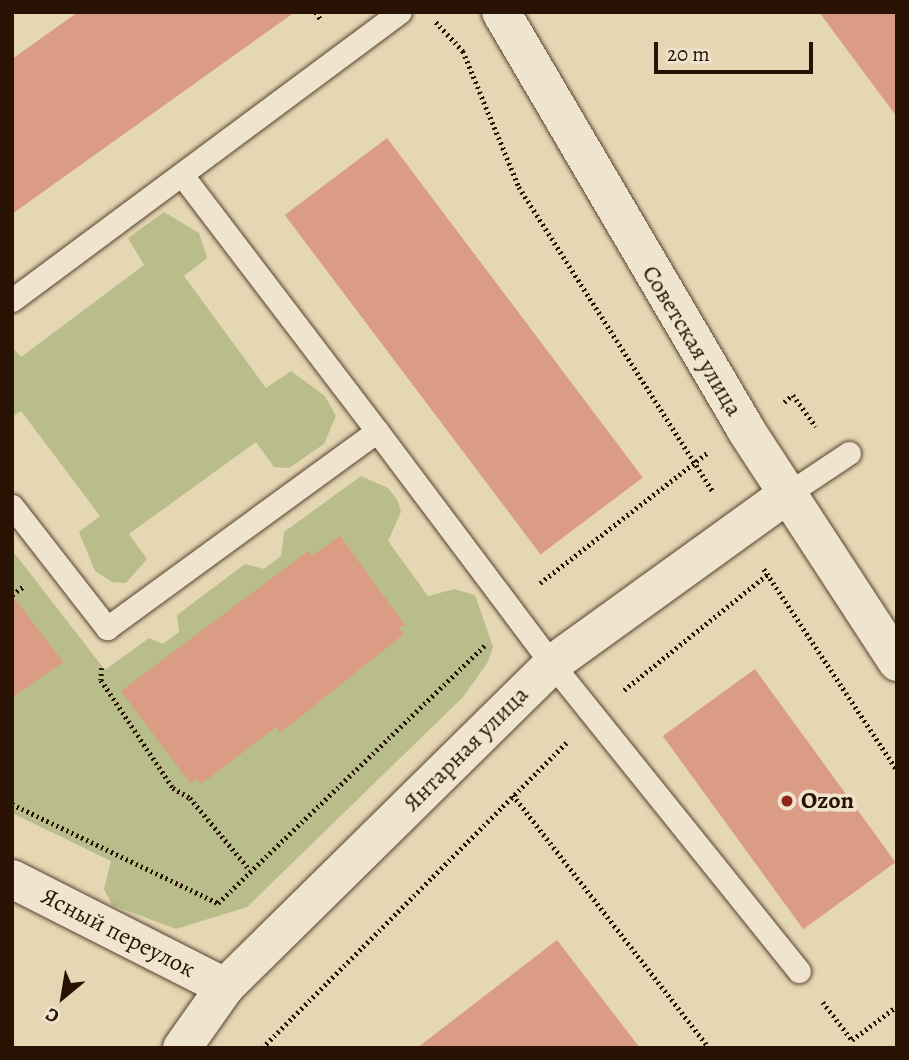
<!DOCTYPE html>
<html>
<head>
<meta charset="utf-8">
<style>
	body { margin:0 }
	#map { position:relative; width:909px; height:1060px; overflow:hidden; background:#e6d7b4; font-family:Alegreya,serif }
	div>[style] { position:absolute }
	.green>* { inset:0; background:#b8bd8b }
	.building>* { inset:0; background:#da9c84; transform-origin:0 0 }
	.path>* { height:4.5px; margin-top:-2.25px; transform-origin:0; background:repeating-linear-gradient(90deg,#291103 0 2px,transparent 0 5.5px) }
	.roads { filter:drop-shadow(0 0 2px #58422f) drop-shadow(0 0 2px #58422f) }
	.lane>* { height:23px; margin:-11.5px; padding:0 11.5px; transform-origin:11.5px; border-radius:11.5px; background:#efe5ce }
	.street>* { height:38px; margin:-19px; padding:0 19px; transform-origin:19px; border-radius:19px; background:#efe5ce }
	.secondary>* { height:38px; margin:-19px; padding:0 19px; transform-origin:19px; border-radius:19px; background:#efe5ce }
	.dots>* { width:19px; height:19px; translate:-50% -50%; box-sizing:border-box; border:4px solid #efe5ce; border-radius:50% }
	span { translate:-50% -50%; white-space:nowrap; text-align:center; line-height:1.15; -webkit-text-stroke:7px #efe5ce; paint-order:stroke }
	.street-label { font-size:24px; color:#291103 }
	.poi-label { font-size:24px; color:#291103; font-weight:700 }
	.left { translate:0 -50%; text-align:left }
	.frame { position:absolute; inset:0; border:14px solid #291103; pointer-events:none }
	.north { position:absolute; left:28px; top:962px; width:70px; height:70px; -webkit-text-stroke:5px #efe5ce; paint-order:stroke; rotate:210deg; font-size:19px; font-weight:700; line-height:28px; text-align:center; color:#291103 }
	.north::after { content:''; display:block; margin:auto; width:24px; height:32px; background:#291103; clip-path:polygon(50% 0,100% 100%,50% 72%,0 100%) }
	.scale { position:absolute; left:654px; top:42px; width:159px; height:32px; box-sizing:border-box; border:4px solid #291103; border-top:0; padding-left:9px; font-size:21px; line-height:24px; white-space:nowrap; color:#291103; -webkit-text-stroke:5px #efe5ce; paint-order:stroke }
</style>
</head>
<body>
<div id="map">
	<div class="green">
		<i style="clip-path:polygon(164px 212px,199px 233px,207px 258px,184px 276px,266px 388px,291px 371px,325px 396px,336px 416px,324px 444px,289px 468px,274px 467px,256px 442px,129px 534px,147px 559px,126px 583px,112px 582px,95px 571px,79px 532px,100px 516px,21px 411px,12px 417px,12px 347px,21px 357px,144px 265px,128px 238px)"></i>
		<i style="clip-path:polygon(361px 476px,388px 488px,398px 501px,401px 512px,388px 541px,428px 596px,454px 589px,475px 595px,493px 647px,488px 662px,463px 697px,247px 907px,176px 929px,112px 905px,104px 889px,111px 861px,12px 813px,12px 698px,62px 662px,12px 595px,12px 550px,105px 670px,149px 638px,163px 644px,179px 632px,177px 615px,245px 564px,264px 569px,281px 556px,284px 532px)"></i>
	</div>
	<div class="building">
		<i style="clip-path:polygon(78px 12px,295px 12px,12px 214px,12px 59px)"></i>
		<i style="clip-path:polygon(819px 12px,897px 12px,897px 117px)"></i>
		<i style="left:387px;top:138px;width:425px;height:128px;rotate:53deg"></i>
		<i style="clip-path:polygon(340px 536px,405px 625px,399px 628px,404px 634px,280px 733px,276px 727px,201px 784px,197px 779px,190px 783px,121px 691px,308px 551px,312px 556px)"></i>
		<i style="clip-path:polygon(12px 595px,63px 662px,12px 698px)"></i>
		<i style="left:755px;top:669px;width:239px;height:114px;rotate:54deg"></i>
		<i style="clip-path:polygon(557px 940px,640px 1048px,417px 1048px)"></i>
	</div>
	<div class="path">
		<i style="left:316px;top:12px;width:9px;rotate:58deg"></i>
		<i style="left:436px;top:22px;width:40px;rotate:47deg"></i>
		<i style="left:463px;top:51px;width:147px;rotate:67.6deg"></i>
		<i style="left:519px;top:187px;width:361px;rotate:57.5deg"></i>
		<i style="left:784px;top:402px;width:11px;rotate:-38deg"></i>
		<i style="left:793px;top:395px;width:39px;rotate:54deg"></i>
		<i style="left:764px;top:569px;width:241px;rotate:56.5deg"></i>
		<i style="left:540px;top:583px;width:212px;rotate:-37.9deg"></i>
		<i style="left:12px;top:595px;width:15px;rotate:-37deg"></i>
		<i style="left:102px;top:668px;width:12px;rotate:95deg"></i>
		<i style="left:101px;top:680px;width:130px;rotate:56.3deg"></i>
		<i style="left:173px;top:788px;width:20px;rotate:30deg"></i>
		<i style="left:190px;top:798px;width:94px;rotate:50.2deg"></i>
		<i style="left:624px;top:690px;width:185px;rotate:-38.9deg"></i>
		<i style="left:513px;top:795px;width:320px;rotate:52.2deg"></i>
		<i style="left:12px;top:804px;width:229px;rotate:25.7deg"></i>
		<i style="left:218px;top:903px;width:373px;rotate:-44deg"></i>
		<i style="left:823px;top:1002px;width:48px;rotate:52.7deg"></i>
		<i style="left:852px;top:1040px;width:56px;rotate:-37.1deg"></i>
		<i style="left:262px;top:1048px;width:431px;rotate:-45.1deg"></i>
	</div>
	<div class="roads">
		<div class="lane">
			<i style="left:182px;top:175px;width:322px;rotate:52.7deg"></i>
			<i style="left:12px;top:300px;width:483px;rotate:-36.6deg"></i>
			<i style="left:789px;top:493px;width:72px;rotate:-33.7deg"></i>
			<i style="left:12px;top:506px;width:155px;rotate:52.1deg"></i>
			<i style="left:107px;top:628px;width:334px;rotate:-36.1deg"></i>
			<i style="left:377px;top:431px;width:291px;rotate:53.1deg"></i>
			<i style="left:552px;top:664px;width:394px;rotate:51.2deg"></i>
		</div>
		<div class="street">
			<i style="left:12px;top:879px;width:239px;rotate:26.9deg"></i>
			<i style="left:182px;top:1048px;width:75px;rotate:-54.8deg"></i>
			<i style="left:225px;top:987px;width:460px;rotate:-44.6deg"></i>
			<i style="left:552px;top:664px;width:292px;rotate:-35.8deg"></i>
		</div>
		<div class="secondary">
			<i style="left:501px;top:12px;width:485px;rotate:59.6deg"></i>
			<i style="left:746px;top:430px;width:277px;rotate:56.9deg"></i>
		</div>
	</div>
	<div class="dots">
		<i style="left:787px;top:801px;background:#8f2418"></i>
	</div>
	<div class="street-label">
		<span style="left:692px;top:341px;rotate:59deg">Советская улица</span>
		<span style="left:466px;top:749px;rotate:-45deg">Янтарная улица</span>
		<span style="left:118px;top:933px;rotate:27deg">Ясный переулок</span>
	</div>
	<div class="poi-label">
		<span class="left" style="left:801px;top:801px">Ozon</span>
	</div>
	<div class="frame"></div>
	<div class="north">С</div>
	<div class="scale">20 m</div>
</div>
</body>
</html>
